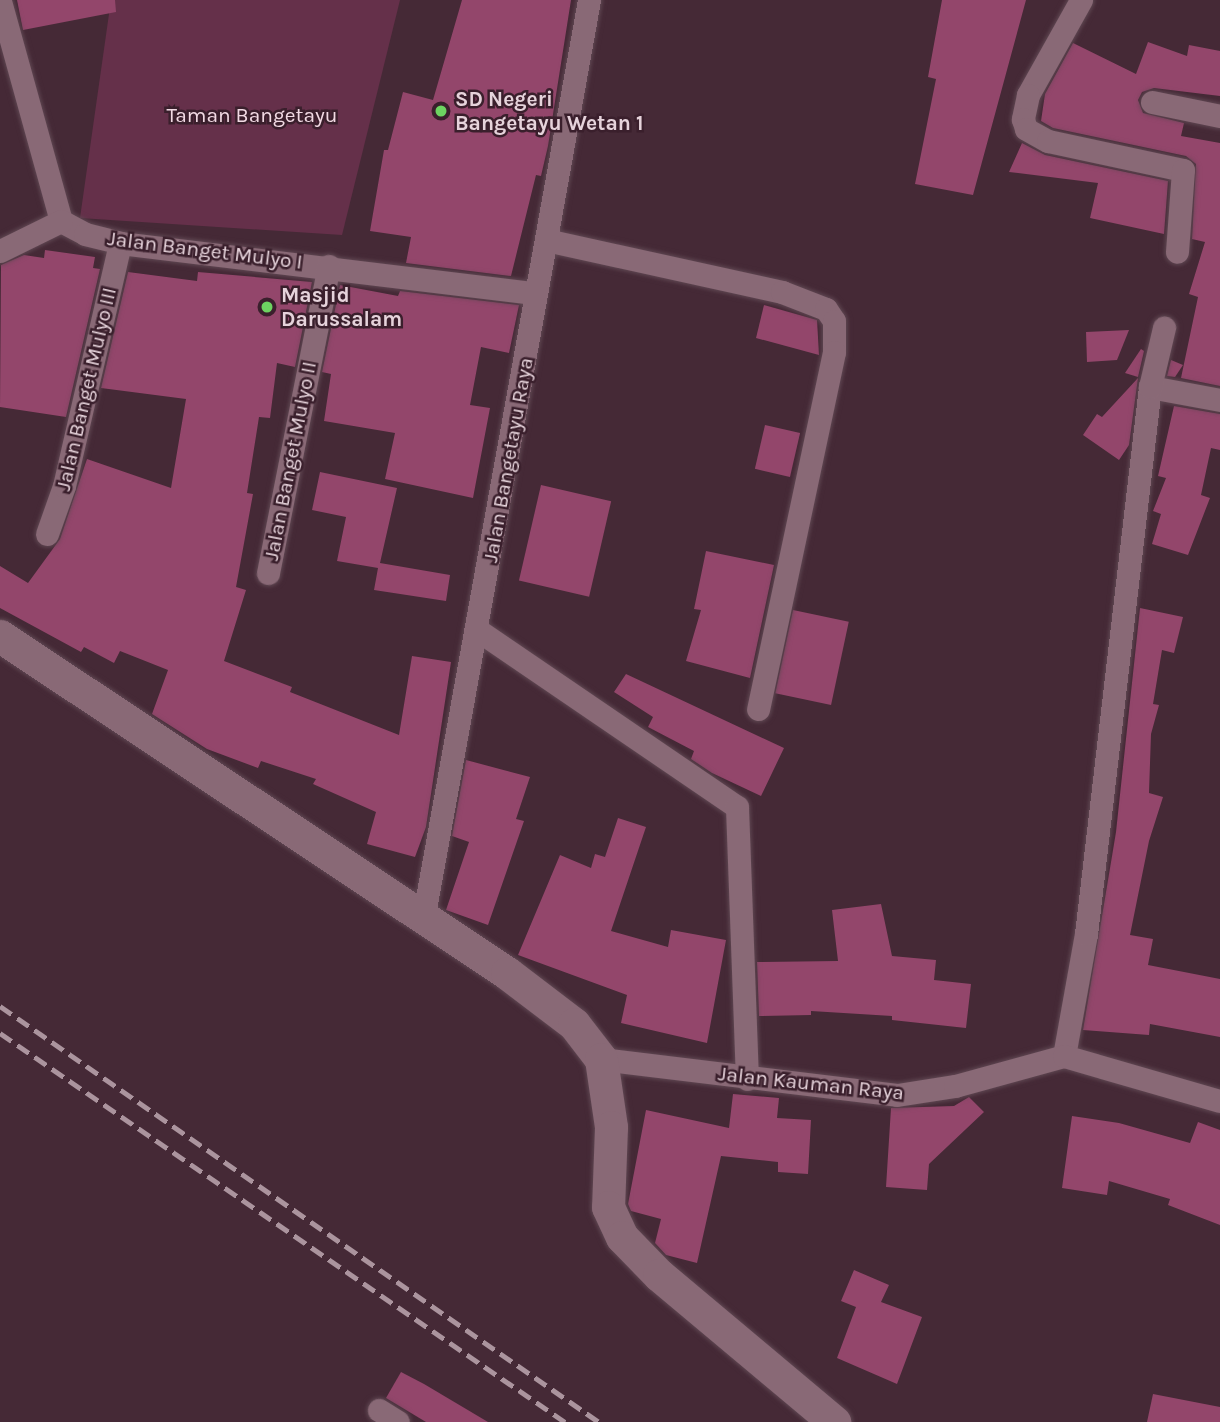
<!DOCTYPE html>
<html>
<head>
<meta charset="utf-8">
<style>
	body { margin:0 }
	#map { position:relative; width:1220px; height:1422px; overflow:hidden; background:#452936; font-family:Karla,sans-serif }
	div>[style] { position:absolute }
	.green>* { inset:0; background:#65304a }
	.building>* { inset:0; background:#93466b; transform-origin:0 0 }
	.roads { filter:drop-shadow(0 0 2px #5f4752) drop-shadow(0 0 2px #5f4752) }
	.street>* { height:23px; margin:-11.5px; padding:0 11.5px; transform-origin:11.5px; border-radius:11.5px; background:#896976 }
	.secondary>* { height:33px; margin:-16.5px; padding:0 16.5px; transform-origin:16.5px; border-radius:16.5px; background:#896976 }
	.rail>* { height:5px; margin-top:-2.5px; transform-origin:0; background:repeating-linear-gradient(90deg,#ab949e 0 14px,transparent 0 21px) }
	.dots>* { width:19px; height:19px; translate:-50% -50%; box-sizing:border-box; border:4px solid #3a1f2c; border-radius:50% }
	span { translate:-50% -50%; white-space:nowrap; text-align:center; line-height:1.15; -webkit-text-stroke:5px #3a1f2c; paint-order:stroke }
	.poi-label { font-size:21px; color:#e6d3db; font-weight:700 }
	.left { translate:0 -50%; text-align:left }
	.park-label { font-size:21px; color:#f2dae4 }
	.street-label { font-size:21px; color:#e6d3db }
</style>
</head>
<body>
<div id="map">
	<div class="green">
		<i style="clip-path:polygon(111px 0,400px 0,342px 235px,80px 218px)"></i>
	</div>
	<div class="building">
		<i style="clip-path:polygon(17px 0,115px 0,116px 12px,23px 30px)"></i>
		<i style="clip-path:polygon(462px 0,571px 0,548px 146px,541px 176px,536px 175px,511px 276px,406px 263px,411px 237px,370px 231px,384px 150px,388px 150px,403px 92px,433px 100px)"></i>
		<i style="clip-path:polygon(942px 0,1026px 0,973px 195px,915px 184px,936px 79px,928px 77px)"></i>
		<i style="clip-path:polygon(1148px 42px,1187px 56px,1189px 45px,1220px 51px,1220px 96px,1154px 88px,1142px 92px,1138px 100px,1143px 113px,1184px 123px,1181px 136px,1220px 143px,1220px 386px,1181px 378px,1198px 297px,1189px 294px,1205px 242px,1192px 239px,1196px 164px,1186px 156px,1053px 128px,1041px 121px,1045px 94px,1073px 43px,1136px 74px)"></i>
		<i style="clip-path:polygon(1022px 143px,1045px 155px,1168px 181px,1164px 234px,1090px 218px,1098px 183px,1009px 172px)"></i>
		<i style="clip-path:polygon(45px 250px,95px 257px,93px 268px,100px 269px,66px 417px,0 407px,1px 265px,24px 255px,44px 258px)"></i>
		<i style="clip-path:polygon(128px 272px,197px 281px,198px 272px,312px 282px,295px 367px,277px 363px,270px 418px,259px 417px,247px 493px,253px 494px,236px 587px,246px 590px,224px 661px,292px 687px,290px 692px,399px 735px,412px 656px,451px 662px,426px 827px,415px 857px,367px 844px,376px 812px,313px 784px,316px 779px,261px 761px,258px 768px,207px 749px,152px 714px,168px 670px,120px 651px,114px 663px,84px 647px,81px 652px,0 608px,0 566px,28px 583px,60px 539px,87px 459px,171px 488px,186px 399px,101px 388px)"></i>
		<i style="clip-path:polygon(340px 285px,398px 296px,400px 291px,519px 305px,509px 353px,481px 347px,470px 405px,490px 408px,473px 498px,385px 479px,395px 433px,324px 421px,331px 374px,322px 372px)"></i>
		<i style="clip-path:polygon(764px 305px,817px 320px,819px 355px,756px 338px)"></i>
		<i style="clip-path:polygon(1129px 330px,1117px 360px,1087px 362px,1086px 332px)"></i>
		<i style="clip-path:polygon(1141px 349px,1144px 351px,1138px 377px,1125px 373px)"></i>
		<i style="clip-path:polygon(1171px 360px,1183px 365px,1175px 377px,1167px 376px)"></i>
		<i style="clip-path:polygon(1138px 378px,1129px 445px,1119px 460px,1083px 435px,1097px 414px,1102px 417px)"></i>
		<i style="clip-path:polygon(1174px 406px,1220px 414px,1220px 450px,1211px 448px,1201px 495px,1210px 498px,1188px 555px,1152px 544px,1161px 514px,1153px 511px,1166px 478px,1158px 476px)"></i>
		<i style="left:765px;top:425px;width:36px;height:45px;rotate:13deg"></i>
		<i style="clip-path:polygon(320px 472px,397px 488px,380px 563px,450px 575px,446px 601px,374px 590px,378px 568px,337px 561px,346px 517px,312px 510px)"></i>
		<i style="left:541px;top:485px;width:72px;height:98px;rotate:13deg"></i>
		<i style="clip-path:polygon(706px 551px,774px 565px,750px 678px,686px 661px,701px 610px,694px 609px)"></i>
		<i style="clip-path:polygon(1140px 608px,1183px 617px,1174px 653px,1162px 650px,1153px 704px,1159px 705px,1151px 734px,1149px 793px,1163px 797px,1149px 841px,1130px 935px,1153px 939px,1148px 965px,1220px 979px,1220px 1037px,1150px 1024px,1149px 1035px,1083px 1030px,1116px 832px)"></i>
		<i style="left:793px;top:610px;width:57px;height:85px;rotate:12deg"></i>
		<i style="clip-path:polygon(626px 674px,784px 748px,761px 796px,712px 773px,691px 759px,694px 751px,648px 727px,653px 717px,614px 692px)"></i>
		<i style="clip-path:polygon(466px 760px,530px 777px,516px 819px,524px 821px,488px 925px,446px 910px,469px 842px,452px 836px)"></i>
		<i style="clip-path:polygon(618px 818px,646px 827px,611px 931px,668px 947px,671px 930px,726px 940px,707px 1043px,621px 1023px,627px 995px,518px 955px,560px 855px,591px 868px,595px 854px,605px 857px)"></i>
		<i style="clip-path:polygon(881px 904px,892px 956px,936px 960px,934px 980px,971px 984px,966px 1028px,892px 1020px,892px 1016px,811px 1011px,811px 1015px,759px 1016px,757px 962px,838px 961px,832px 910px)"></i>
		<i style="clip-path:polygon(733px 1094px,779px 1098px,777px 1118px,811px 1120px,808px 1174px,778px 1172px,778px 1162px,721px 1156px,697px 1263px,666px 1255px,655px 1243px,661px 1219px,631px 1211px,628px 1204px,646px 1110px,729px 1128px)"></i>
		<i style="clip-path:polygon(969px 1097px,984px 1112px,929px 1164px,927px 1190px,886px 1187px,891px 1108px,954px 1106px)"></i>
		<i style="clip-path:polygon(1072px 1116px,1119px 1123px,1190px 1143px,1198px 1122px,1220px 1130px,1220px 1225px,1168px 1205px,1170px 1199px,1109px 1181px,1107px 1195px,1062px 1188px)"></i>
		<i style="clip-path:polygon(854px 1270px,889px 1285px,881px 1302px,922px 1317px,897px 1384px,837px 1358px,856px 1307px,841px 1301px)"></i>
		<i style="clip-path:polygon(401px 1372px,424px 1384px,488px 1422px,426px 1422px,386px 1398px)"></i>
		<i style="clip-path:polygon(1153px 1394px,1220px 1407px,1220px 1422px,1147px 1422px)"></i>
	</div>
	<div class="roads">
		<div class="street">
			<i style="left:1081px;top:0;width:109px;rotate:119.2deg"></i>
			<i style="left:1028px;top:95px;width:25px;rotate:102deg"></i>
			<i style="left:1023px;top:119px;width:10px;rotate:73deg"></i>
			<i style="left:1026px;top:129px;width:25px;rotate:29deg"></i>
			<i style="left:1048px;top:141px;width:138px;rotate:12.1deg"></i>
			<i style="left:1183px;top:170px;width:82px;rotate:94.2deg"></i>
			<i style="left:0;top:1px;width:228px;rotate:74.5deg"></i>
			<i style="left:61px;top:221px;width:27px;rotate:28deg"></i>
			<i style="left:85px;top:234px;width:36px;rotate:14deg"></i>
			<i style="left:120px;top:243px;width:419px;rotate:6.9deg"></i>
			<i style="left:1152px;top:102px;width:69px;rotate:11.6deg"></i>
			<i style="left:546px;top:240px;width:242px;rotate:12.4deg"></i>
			<i style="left:782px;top:292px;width:47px;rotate:21.1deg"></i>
			<i style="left:826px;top:309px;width:14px;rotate:56deg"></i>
			<i style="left:834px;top:321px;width:31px;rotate:90deg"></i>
			<i style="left:834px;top:352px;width:365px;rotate:102deg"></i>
			<i style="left:0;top:251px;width:68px;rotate:-26.2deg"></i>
			<i style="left:1150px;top:387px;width:71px;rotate:10.5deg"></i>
			<i style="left:47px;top:534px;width:51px;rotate:-70.5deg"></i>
			<i style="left:64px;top:486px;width:249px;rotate:-77deg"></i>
			<i style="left:268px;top:573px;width:313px;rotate:-78.8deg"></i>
			<i style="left:479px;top:631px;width:312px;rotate:34.3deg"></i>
			<i style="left:737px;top:807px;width:272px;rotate:87.9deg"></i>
			<i style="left:423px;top:920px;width:935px;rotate:-79.77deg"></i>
			<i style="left:1064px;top:1056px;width:124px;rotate:-79.8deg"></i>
			<i style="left:1086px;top:934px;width:551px;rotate:-83.33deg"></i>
			<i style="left:1150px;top:387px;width:61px;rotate:-76.7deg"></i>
			<i style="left:601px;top:1059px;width:298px;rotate:6.9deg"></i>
			<i style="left:897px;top:1095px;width:59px;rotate:-8.8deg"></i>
			<i style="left:955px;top:1086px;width:113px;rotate:-15.4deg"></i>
			<i style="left:1064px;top:1056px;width:162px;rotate:16.1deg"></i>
			<i style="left:379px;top:1410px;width:22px;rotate:32deg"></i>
		</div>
		<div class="secondary">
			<i style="left:0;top:636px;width:609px;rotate:33.61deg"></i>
			<i style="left:507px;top:973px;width:84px;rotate:37.3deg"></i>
			<i style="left:574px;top:1024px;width:44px;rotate:52.4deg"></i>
			<i style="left:601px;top:1059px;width:69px;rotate:81.6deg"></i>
			<i style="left:611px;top:1127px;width:80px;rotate:92.1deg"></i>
			<i style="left:608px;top:1207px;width:33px;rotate:65deg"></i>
			<i style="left:622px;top:1237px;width:53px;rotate:45.8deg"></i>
			<i style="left:659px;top:1275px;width:229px;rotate:40deg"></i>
		</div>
	</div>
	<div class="rail">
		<i style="left:0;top:1006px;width:729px;rotate:34.78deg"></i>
		<i style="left:0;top:1033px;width:686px;rotate:34.55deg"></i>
	</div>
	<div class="dots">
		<i style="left:441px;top:111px;background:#6dd361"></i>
		<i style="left:267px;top:307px;background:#6dd361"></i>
	</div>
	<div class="poi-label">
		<span class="left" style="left:455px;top:111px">SD Negeri<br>Bangetayu Wetan 1</span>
		<span class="left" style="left:281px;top:307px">Masjid<br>Darussalam</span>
	</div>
	<div class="park-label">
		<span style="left:252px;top:115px">Taman Bangetayu</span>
	</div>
	<div class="street-label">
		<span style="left:205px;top:250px;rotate:7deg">Jalan Banget Mulyo I</span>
		<span style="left:86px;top:389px;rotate:-77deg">Jalan Banget Mulyo III</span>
		<span style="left:508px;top:460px;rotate:-80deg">Jalan Bangetayu Raya</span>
		<span style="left:290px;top:461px;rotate:-79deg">Jalan Banget Mulyo II</span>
		<span style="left:811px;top:1083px;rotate:6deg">Jalan Kauman Raya</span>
	</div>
</div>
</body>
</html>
